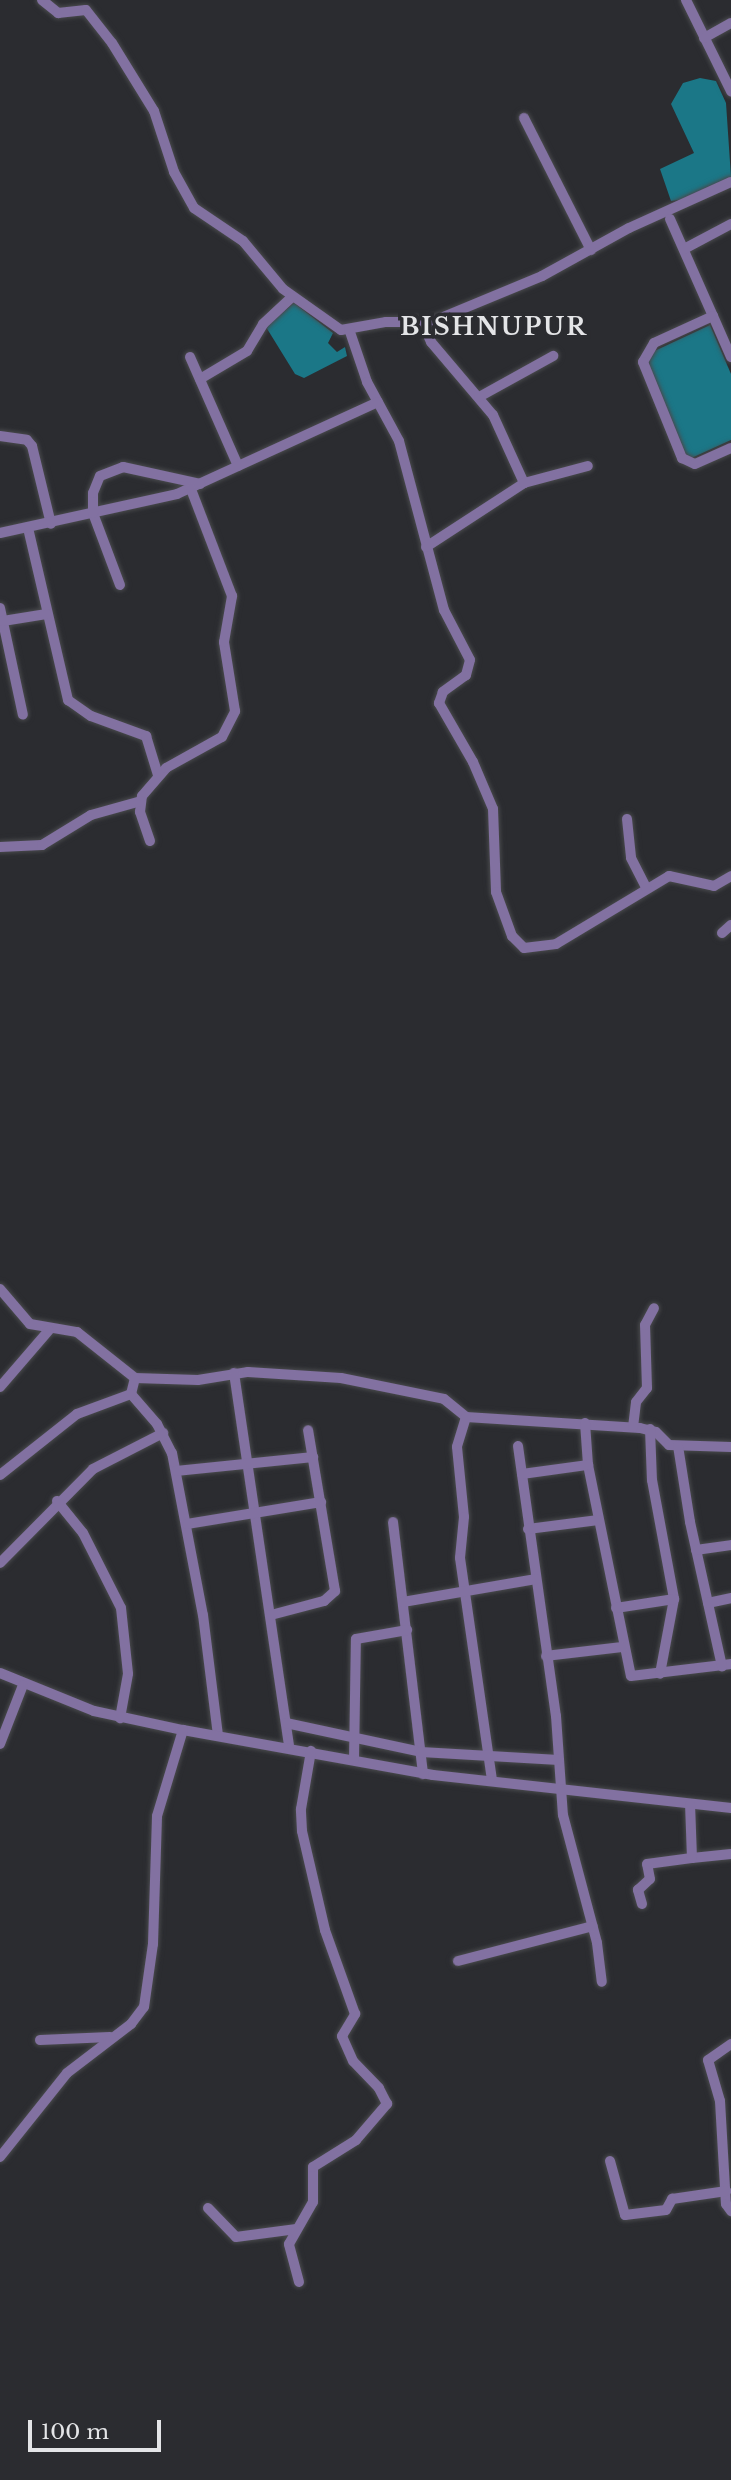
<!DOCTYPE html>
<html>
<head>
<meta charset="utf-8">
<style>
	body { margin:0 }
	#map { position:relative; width:731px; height:2480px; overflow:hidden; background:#2b2c30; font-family:"Libre Baskerville",serif }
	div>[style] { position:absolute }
	.water>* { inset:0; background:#1b7787 }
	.roads { filter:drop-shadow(0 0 2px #494a4d) drop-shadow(0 0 2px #494a4d) }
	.minor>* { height:10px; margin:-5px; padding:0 5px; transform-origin:5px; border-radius:5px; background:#8271a1 }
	span { translate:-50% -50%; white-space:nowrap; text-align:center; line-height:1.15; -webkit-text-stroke:7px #2b2c30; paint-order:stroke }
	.district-label { font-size:24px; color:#e4e5e7; font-weight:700; letter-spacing:2px }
	.scale { position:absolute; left:28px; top:2420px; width:133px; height:32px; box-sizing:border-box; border:4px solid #e4e5e7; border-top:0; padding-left:9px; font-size:21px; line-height:24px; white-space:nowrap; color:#e4e5e7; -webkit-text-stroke:5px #2b2c30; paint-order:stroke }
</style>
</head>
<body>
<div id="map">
	<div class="water">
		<i style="clip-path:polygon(700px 78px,716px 81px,726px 103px,731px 177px,694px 198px,671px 201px,660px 169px,694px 153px,671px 104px,683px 83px)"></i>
		<i style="clip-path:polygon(294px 303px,333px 333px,328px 343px,337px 352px,345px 347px,347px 356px,304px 378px,295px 374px,266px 327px)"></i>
		<i style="clip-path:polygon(710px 325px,731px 374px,731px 440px,685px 461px,652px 383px,648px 354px)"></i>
	</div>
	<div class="roads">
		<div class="minor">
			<i style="left:42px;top:0;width:21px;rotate:39deg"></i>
			<i style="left:58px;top:13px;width:28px;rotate:-6deg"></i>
			<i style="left:86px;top:10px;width:42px;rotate:51.8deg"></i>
			<i style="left:112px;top:43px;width:80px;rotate:58.3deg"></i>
			<i style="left:154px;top:111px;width:64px;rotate:71.8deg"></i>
			<i style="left:174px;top:172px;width:41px;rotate:60.9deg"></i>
			<i style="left:194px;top:208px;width:59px;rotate:34deg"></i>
			<i style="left:243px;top:241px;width:62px;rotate:50.2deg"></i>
			<i style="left:283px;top:289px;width:71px;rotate:35.3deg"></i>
			<i style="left:341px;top:330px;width:46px;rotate:-10.1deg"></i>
			<i style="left:386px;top:322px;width:45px"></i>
			<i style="left:431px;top:322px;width:120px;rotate:-22.5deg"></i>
			<i style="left:542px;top:276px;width:99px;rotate:-28.9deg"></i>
			<i style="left:629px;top:228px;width:112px;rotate:-24.3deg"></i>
			<i style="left:686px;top:0;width:102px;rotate:63.7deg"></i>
			<i style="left:704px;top:38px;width:31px;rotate:-29deg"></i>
			<i style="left:524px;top:118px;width:148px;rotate:63.1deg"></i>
			<i style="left:670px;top:219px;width:106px;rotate:66.1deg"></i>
			<i style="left:713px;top:316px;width:65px;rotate:155.4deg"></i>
			<i style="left:654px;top:343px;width:22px;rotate:120deg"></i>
			<i style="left:643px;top:362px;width:104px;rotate:67.9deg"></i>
			<i style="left:682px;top:458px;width:14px;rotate:25deg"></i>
			<i style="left:695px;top:464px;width:39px;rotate:-24deg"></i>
			<i style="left:684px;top:249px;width:53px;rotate:-28deg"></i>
			<i style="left:713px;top:316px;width:45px;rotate:66.3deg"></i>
			<i style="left:423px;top:324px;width:20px;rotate:66deg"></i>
			<i style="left:431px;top:342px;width:96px;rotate:49.7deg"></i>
			<i style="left:493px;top:415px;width:75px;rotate:65.5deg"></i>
			<i style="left:349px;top:329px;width:56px;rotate:71.2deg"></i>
			<i style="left:367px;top:382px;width:67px;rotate:61.5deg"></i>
			<i style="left:399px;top:441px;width:175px;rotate:75.1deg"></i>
			<i style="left:444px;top:610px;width:56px;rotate:62.5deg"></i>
			<i style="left:470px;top:660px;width:16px;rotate:105deg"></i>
			<i style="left:466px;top:675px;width:29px;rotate:144deg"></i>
			<i style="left:443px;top:692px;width:12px;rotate:110deg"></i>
			<i style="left:439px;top:703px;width:68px;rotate:60deg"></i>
			<i style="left:473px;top:762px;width:51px;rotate:66.9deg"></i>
			<i style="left:493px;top:809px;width:83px;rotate:87.9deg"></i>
			<i style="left:496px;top:892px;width:47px;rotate:70deg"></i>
			<i style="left:512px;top:936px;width:17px;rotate:45deg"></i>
			<i style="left:524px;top:948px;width:32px;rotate:-7deg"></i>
			<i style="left:556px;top:944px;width:132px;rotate:-31deg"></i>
			<i style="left:669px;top:876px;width:46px;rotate:12.5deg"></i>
			<i style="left:714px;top:886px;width:20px;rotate:-30deg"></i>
			<i style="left:190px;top:357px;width:119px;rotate:66.2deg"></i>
			<i style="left:200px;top:379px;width:55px;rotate:-30.8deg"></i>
			<i style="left:247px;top:351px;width:31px;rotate:-59deg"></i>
			<i style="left:263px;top:324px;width:40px;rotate:-43deg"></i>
			<i style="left:479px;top:397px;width:85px;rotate:-29deg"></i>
			<i style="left:0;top:436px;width:27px;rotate:8deg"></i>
			<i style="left:27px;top:440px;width:8px;rotate:50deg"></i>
			<i style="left:32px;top:446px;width:80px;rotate:76.3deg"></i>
			<i style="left:28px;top:528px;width:177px;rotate:76.9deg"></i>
			<i style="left:68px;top:700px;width:28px;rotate:35deg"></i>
			<i style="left:91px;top:716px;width:59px;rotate:20deg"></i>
			<i style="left:146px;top:736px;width:41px;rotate:72.9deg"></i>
			<i style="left:0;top:533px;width:181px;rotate:-12.4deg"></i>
			<i style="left:177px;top:494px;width:221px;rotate:-24.6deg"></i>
			<i style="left:426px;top:547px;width:117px;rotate:-33.1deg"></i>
			<i style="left:524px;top:483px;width:66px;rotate:-14.9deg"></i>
			<i style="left:120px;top:585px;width:77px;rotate:-110.6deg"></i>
			<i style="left:93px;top:513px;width:20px;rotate:-90deg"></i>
			<i style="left:93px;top:493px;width:18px;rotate:-68deg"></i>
			<i style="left:100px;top:476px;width:25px;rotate:-21deg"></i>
			<i style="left:123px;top:467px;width:79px;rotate:12.4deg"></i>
			<i style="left:0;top:608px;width:109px;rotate:77.9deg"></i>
			<i style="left:3px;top:621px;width:44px;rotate:-9.2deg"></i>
			<i style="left:627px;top:819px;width:39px;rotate:84deg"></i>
			<i style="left:631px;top:858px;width:34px;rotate:63deg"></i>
			<i style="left:150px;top:841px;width:31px;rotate:-109deg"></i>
			<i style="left:140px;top:812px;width:16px;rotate:-83deg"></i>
			<i style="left:142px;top:796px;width:37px;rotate:-49deg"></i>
			<i style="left:166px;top:768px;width:64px;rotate:-29deg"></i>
			<i style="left:222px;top:737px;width:29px;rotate:-63deg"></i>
			<i style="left:235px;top:711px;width:70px;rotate:-99.1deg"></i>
			<i style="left:224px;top:642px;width:47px;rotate:-80.1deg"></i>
			<i style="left:232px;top:596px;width:115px;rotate:-111deg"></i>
			<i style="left:0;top:847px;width:42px;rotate:-2.7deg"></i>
			<i style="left:42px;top:845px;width:57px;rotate:-31.5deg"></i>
			<i style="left:91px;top:815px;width:52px;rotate:-15.6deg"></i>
			<i style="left:722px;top:933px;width:12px;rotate:-42deg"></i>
			<i style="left:0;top:1289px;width:46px;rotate:49.4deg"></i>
			<i style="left:30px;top:1324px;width:48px;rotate:9.7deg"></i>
			<i style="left:77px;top:1332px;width:74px;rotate:38.4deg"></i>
			<i style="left:135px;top:1378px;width:63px;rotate:1.8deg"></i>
			<i style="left:198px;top:1380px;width:51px;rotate:-9.1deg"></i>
			<i style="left:248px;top:1372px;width:93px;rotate:3.7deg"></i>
			<i style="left:341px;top:1378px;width:105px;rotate:11.5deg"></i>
			<i style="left:444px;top:1399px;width:28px;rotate:39deg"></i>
			<i style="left:466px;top:1417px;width:174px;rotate:3.6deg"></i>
			<i style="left:640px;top:1428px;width:16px;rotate:14deg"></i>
			<i style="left:656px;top:1432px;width:18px;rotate:45deg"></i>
			<i style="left:669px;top:1445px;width:62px;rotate:1.8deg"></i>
			<i style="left:234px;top:1373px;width:378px;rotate:81.6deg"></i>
			<i style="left:135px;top:1378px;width:16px;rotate:104deg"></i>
			<i style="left:131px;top:1394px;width:40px;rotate:49deg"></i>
			<i style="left:157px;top:1424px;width:33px;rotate:63deg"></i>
			<i style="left:172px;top:1453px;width:165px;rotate:79.2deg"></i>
			<i style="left:203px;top:1615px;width:122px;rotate:82.9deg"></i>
			<i style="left:0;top:1387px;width:75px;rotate:-49.3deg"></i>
			<i style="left:466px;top:1417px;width:31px;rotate:107deg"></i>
			<i style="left:457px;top:1447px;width:70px;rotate:84.3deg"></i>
			<i style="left:464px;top:1517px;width:41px;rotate:95.6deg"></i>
			<i style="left:460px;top:1558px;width:225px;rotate:81.8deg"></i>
			<i style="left:585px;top:1423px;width:42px;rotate:85.9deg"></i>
			<i style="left:588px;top:1465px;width:215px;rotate:78.5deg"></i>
			<i style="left:631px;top:1676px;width:101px;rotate:-6.8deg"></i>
			<i style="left:633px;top:1427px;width:25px;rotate:-83deg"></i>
			<i style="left:636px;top:1402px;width:18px;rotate:-52deg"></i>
			<i style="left:647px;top:1388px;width:63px;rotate:-91.8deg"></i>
			<i style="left:645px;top:1325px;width:19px;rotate:-62deg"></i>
			<i style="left:650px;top:1429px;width:51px;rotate:87.8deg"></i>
			<i style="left:652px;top:1480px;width:121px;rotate:79.5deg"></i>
			<i style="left:674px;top:1599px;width:76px;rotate:100.6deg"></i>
			<i style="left:518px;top:1446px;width:273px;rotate:82deg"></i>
			<i style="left:556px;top:1716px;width:99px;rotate:86deg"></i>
			<i style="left:563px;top:1815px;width:132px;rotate:75.1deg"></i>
			<i style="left:597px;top:1943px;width:39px;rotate:83deg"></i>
			<i style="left:678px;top:1446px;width:77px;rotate:81deg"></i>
			<i style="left:690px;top:1522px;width:148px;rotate:77.5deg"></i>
			<i style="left:176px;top:1471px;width:138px;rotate:-5.8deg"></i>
			<i style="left:522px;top:1474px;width:67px;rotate:-7.8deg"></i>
			<i style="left:0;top:1475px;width:98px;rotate:-38.4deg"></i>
			<i style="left:77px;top:1414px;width:58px;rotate:-20.3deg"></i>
			<i style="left:57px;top:1501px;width:41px;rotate:50.9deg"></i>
			<i style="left:83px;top:1533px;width:84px;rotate:63.1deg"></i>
			<i style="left:121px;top:1608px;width:66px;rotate:83.9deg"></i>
			<i style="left:128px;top:1674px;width:45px;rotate:100.3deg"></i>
			<i style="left:393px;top:1522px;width:254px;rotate:83.2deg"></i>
			<i style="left:187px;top:1524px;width:136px;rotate:-9.3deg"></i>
			<i style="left:528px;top:1529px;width:71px;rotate:-7.3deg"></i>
			<i style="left:696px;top:1550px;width:35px;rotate:-8deg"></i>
			<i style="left:0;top:1563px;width:132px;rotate:-45.3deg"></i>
			<i style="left:93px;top:1469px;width:79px;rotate:-27.2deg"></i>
			<i style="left:403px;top:1602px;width:135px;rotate:-9.8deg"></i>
			<i style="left:708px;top:1603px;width:24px;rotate:-12deg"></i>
			<i style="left:616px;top:1608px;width:59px;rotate:-8.8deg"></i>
			<i style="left:271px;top:1615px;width:55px;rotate:-14.8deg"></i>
			<i style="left:324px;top:1601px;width:15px;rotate:-42deg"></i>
			<i style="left:335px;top:1591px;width:163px;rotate:-99.5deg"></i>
			<i style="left:546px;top:1656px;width:78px;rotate:-6.7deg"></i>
			<i style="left:0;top:1673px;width:101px;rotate:22deg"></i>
			<i style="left:94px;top:1711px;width:91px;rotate:12.1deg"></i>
			<i style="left:183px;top:1730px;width:254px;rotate:10.2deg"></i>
			<i style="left:433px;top:1775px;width:300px;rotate:6.3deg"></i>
			<i style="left:286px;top:1723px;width:138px;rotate:12.1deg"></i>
			<i style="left:421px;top:1752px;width:138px;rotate:3.3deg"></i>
			<i style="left:0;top:1744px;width:63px;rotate:-68.7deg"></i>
			<i style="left:354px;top:1760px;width:121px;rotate:-89.1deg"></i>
			<i style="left:356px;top:1639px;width:52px;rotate:-10deg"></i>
			<i style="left:692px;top:1858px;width:39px;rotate:-6deg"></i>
			<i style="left:642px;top:1904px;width:15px;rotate:-106deg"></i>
			<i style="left:638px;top:1890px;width:16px;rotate:-43deg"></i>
			<i style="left:650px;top:1879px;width:15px;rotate:-101deg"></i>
			<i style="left:647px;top:1864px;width:45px;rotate:-7.6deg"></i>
			<i style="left:692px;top:1858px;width:54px;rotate:-92.1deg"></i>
			<i style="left:458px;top:1961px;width:139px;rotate:-14.5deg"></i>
			<i style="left:40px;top:2040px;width:70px;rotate:-2.5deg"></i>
			<i style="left:731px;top:2044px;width:28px;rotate:145deg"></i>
			<i style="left:708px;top:2060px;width:43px;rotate:73.7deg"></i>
			<i style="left:720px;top:2101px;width:103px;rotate:86.7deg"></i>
			<i style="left:726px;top:2204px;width:9px;rotate:54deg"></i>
			<i style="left:0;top:2157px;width:107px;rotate:-51.4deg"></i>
			<i style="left:67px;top:2073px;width:81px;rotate:-37.4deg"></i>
			<i style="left:131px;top:2024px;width:21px;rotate:-53deg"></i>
			<i style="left:144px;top:2007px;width:64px;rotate:-81.9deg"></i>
			<i style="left:153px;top:1944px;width:128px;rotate:-88.2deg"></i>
			<i style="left:157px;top:1816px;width:90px;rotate:-73.2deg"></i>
			<i style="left:610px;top:2161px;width:56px;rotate:74.5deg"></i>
			<i style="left:625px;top:2215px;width:41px;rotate:-7deg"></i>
			<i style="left:666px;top:2210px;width:13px;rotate:-61deg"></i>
			<i style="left:672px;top:2199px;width:55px;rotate:-8.4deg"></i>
			<i style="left:208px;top:2208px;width:40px;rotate:46deg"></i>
			<i style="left:236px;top:2237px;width:61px;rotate:-7.6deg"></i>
			<i style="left:299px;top:2282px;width:39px;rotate:-105deg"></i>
			<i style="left:289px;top:2244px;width:48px;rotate:-60.3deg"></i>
			<i style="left:313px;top:2202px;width:35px;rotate:-90deg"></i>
			<i style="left:313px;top:2167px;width:51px;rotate:-32.1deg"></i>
			<i style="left:356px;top:2140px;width:48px;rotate:-49.3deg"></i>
			<i style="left:387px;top:2104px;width:18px;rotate:-117deg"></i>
			<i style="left:379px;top:2088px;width:37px;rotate:-134deg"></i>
			<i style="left:353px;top:2061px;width:27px;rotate:-114deg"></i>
			<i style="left:342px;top:2036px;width:26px;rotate:-59deg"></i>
			<i style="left:355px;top:2014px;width:89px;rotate:-109.7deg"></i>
			<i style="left:325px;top:1930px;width:102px;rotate:-103.1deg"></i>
			<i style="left:302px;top:1831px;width:22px;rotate:-93deg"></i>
			<i style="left:301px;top:1809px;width:59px;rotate:-80.2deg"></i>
		</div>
	</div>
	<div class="district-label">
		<span style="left:494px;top:327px">BISHNUPUR</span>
	</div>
	<div class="scale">100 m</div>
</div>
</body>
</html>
